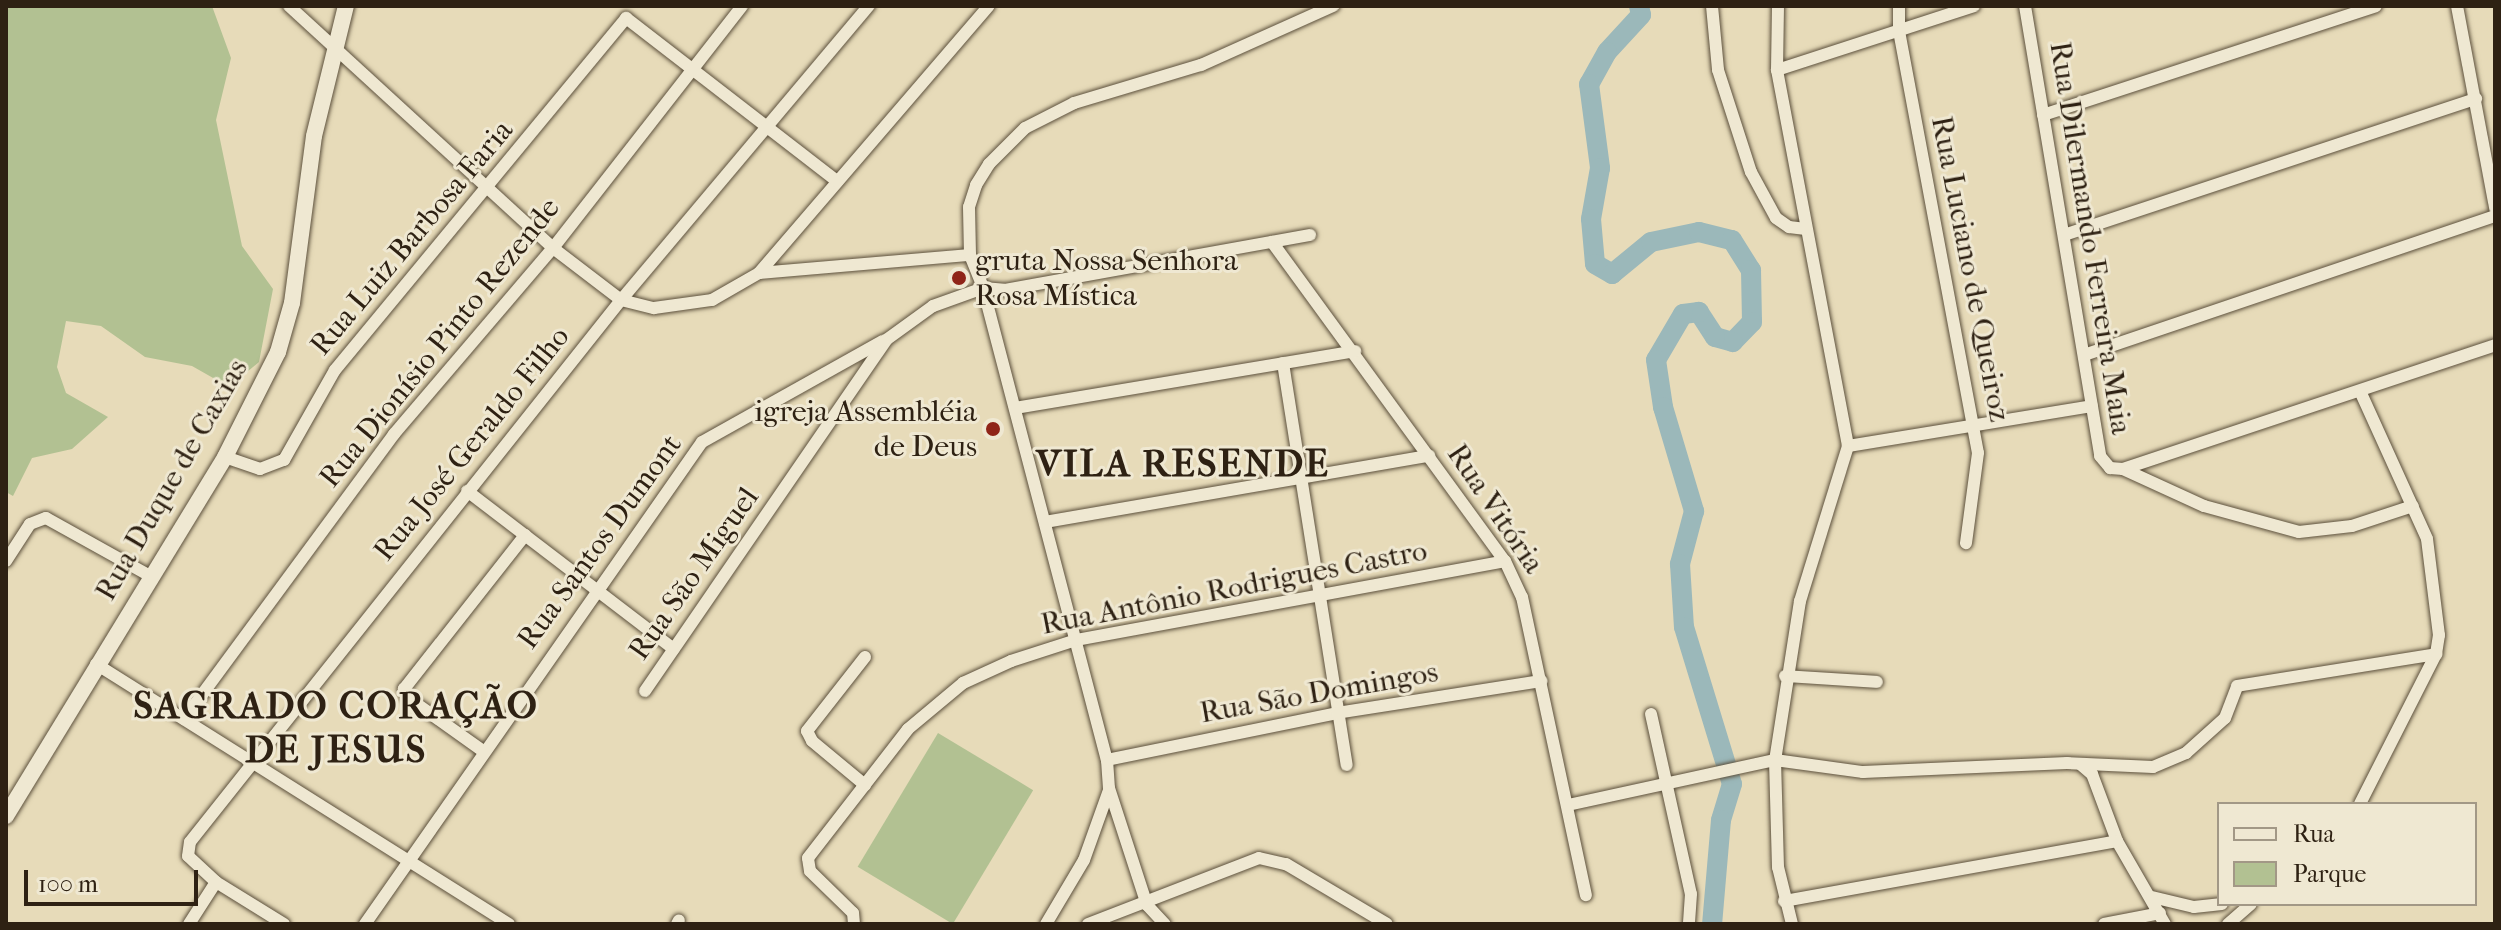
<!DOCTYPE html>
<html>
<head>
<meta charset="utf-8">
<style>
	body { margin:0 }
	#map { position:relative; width:2501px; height:930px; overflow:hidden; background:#e7dbb9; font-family:"IM FELL French Canon",serif }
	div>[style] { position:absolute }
	.green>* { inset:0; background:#b2c192; transform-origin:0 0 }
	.river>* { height:20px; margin:-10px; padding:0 10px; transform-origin:10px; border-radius:10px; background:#9bb8ba }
	.roads { filter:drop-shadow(0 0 2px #5c503c) drop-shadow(0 0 2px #5c503c) }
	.minor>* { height:12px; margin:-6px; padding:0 6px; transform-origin:6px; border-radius:6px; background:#efe8d2 }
	.tertiary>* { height:16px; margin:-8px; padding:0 8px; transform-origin:8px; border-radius:8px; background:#efe8d2 }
	.dots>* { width:22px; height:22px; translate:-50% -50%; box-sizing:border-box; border:4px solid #efe8d2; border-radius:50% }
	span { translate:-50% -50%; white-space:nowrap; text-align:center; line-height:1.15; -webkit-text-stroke:6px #efe8d2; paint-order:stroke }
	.street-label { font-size:30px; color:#2e2113 }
	.poi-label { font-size:30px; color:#2e2113 }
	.left { translate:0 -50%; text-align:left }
	.right { translate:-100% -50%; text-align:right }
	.district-label { font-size:38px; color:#2e2113; font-weight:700; letter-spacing:2px }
	.frame { position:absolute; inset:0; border:8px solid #2e2113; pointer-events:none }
	.legend { position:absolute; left:2217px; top:802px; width:260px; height:104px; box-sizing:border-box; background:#efe8d2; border:2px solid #a29886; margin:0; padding:10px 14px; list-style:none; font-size:24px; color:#2e2113 }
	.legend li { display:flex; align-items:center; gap:16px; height:40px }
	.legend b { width:40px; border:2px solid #a29886 }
	.scale { position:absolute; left:24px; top:870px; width:174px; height:36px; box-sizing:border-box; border:4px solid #2e2113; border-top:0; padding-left:10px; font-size:24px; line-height:28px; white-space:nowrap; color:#2e2113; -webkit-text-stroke:6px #efe8d2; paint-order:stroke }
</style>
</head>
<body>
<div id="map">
	<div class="green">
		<i style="clip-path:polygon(6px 6px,212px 6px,231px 58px,216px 120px,242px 246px,273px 289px,259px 362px,229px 387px,192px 366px,145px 357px,101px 326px,66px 321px,57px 367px,66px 393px,108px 417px,72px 449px,32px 458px,13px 496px,6px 492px)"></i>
		<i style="left:938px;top:733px;width:111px;height:156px;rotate:31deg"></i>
	</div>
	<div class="river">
		<i style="left:1639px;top:6px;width:9px;rotate:77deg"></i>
		<i style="left:1641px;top:15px;width:50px;rotate:132.6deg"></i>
		<i style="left:1607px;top:52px;width:37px;rotate:119deg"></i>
		<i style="left:1589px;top:84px;width:85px;rotate:82.5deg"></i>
		<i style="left:1600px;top:168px;width:52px;rotate:100deg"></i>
		<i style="left:1591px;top:219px;width:45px;rotate:84.9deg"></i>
		<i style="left:1595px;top:264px;width:20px;rotate:30deg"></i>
		<i style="left:1612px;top:274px;width:50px;rotate:-39.4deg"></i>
		<i style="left:1651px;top:242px;width:49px;rotate:-11.8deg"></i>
		<i style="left:1699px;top:232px;width:34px;rotate:14deg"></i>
		<i style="left:1732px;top:240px;width:36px;rotate:58deg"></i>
		<i style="left:1751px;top:270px;width:52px;rotate:88.9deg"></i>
		<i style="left:1752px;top:322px;width:28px;rotate:134deg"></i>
		<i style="left:1733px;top:342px;width:19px;rotate:-164deg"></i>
		<i style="left:1715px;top:337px;width:30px;rotate:-123deg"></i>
		<i style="left:1699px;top:312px;width:16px;rotate:173deg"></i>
		<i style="left:1683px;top:314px;width:53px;rotate:120.4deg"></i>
		<i style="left:1656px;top:360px;width:48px;rotate:81.5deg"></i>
		<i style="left:1663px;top:407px;width:109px;rotate:73.4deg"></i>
		<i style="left:1694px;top:511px;width:55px;rotate:104.8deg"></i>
		<i style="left:1680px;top:564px;width:63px;rotate:86.4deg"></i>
		<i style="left:1684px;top:627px;width:164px;rotate:73deg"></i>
		<i style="left:1732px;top:784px;width:38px;rotate:107deg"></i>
		<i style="left:1721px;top:820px;width:104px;rotate:94.9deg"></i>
	</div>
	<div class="roads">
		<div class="minor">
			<i style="left:289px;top:6px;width:358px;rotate:42.5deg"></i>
			<i style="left:553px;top:248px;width:86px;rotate:37.4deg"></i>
			<i style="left:621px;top:300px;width:34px;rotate:14deg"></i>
			<i style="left:654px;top:308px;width:59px;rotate:-7.9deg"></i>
			<i style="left:712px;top:300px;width:54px;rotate:-29.9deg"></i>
			<i style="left:759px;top:273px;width:212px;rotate:-4.9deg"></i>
			<i style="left:970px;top:255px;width:35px;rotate:68deg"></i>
			<i style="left:983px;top:288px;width:21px;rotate:5deg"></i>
			<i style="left:1004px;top:290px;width:311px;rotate:-10.2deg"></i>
			<i style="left:1712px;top:6px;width:64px;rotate:84.6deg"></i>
			<i style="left:1718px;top:70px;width:107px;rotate:72.1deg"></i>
			<i style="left:1751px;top:172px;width:52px;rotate:61.5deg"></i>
			<i style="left:1776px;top:218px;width:16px;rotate:35deg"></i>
			<i style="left:1789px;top:227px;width:17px;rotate:7deg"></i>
			<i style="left:1778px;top:6px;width:64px;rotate:90.9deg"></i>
			<i style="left:1777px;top:70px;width:383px;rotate:79.3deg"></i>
			<i style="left:1848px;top:446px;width:162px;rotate:107.2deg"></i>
			<i style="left:1800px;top:601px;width:161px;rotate:98.9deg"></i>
			<i style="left:1775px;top:760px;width:107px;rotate:88.4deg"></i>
			<i style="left:1778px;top:867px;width:59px;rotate:76.2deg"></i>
			<i style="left:1899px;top:6px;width:25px;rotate:90deg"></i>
			<i style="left:1899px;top:31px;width:429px;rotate:79.4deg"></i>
			<i style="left:1978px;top:453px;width:91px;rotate:97.6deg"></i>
			<i style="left:2025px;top:6px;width:456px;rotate:80.5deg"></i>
			<i style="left:2100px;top:456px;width:16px;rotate:50deg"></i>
			<i style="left:2110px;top:468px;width:13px;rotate:4deg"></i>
			<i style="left:2123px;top:469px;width:392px;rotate:-18.4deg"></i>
			<i style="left:2457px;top:6px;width:206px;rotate:79.3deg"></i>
			<i style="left:1777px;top:70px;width:207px;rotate:-18deg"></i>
			<i style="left:2043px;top:115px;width:350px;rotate:-18.1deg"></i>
			<i style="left:2067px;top:234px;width:431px;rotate:-18.3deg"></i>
			<i style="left:1272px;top:242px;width:395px;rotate:53.9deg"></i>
			<i style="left:1505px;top:561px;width:40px;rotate:65deg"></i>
			<i style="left:1522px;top:597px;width:305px;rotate:77.9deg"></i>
			<i style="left:970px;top:255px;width:48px;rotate:-91.2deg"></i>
			<i style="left:969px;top:207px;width:23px;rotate:-72deg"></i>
			<i style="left:976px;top:185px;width:25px;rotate:-58deg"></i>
			<i style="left:989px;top:164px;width:51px;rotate:-45deg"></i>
			<i style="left:1025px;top:128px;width:55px;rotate:-27deg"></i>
			<i style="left:1074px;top:103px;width:133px;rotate:-16.7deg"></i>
			<i style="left:1201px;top:65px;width:145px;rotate:-24.1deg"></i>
			<i style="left:759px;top:273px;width:352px;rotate:-49.3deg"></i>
			<i style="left:2087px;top:354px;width:431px;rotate:-18.7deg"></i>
			<i style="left:1283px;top:363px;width:407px;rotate:81deg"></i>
			<i style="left:2360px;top:391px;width:162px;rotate:65.6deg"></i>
			<i style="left:2427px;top:539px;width:97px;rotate:82.9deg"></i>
			<i style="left:2439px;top:635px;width:19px;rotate:99deg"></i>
			<i style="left:2436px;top:654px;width:168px;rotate:116.9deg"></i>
			<i style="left:1015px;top:408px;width:345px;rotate:-9.5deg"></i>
			<i style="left:1848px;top:446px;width:247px;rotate:-9.3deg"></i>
			<i style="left:225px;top:457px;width:37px;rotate:19deg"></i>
			<i style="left:260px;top:469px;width:26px;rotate:-21deg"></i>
			<i style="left:284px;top:460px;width:103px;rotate:-60.5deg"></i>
			<i style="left:335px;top:370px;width:457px;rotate:-50.4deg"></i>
			<i style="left:626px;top:18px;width:267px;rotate:37.7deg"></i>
			<i style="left:2123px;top:469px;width:89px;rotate:24.6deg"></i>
			<i style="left:2204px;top:506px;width:98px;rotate:15.3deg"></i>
			<i style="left:2299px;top:532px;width:53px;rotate:-6.5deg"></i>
			<i style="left:2352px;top:526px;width:64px;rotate:-18.2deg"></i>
			<i style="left:467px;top:491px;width:260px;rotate:37.4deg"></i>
			<i style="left:1045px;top:522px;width:390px;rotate:-9.8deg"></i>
			<i style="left:6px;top:561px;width:44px;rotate:-57deg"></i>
			<i style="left:30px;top:524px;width:17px;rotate:-21deg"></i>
			<i style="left:46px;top:518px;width:119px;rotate:29.1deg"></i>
			<i style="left:865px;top:657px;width:94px;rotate:128.1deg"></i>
			<i style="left:807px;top:731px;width:11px;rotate:63deg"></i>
			<i style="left:812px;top:741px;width:69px;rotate:39.7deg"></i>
			<i style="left:96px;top:664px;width:488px;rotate:32.2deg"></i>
			<i style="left:1785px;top:676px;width:92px;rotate:3.7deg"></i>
			<i style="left:645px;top:691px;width:426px;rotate:-55.5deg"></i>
			<i style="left:886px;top:340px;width:58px;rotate:-35.9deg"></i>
			<i style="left:933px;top:306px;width:53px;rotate:-19.8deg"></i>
			<i style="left:983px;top:288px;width:488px;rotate:75.3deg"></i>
			<i style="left:1107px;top:760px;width:28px;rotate:86deg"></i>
			<i style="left:1109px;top:788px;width:123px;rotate:72deg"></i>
			<i style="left:1147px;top:905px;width:26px;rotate:47deg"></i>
			<i style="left:1651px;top:714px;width:184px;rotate:77.5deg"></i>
			<i style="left:1691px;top:894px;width:30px;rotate:94deg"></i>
			<i style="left:184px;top:719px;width:354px;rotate:-53.6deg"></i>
			<i style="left:394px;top:434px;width:245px;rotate:-49.5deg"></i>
			<i style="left:553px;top:248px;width:307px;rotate:-52deg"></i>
			<i style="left:483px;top:751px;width:93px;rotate:-144.6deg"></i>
			<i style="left:407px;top:697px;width:9px;rotate:-111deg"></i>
			<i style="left:404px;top:689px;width:196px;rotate:-51.8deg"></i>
			<i style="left:1107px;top:760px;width:235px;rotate:-11.5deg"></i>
			<i style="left:1337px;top:713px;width:207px;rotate:-8.9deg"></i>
			<i style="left:2080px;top:764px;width:16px;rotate:40deg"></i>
			<i style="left:2092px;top:774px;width:72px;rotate:69.5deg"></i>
			<i style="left:2117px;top:841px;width:96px;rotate:60deg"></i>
			<i style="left:1568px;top:805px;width:212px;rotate:-12.3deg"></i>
			<i style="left:1775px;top:760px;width:89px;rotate:7.8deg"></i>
			<i style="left:1863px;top:772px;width:204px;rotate:-2.5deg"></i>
			<i style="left:2067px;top:763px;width:86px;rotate:2.7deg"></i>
			<i style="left:2153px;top:767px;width:36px;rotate:-23deg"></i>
			<i style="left:2186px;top:753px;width:52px;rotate:-41.9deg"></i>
			<i style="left:2225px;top:718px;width:34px;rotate:-69deg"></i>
			<i style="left:2237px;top:686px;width:202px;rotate:-9.1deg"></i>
			<i style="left:216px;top:882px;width:80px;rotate:31.7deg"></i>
			<i style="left:2152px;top:897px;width:43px;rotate:13.4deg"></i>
			<i style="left:2194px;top:907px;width:28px;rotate:-6deg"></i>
			<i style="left:1784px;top:901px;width:338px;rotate:-10.2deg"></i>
			<i style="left:189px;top:924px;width:50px;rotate:-57.3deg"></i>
			<i style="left:216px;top:882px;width:38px;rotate:-137deg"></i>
			<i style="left:188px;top:856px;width:14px;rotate:-82deg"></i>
			<i style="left:190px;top:842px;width:692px;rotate:-51.51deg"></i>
			<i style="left:621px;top:300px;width:385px;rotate:-49.9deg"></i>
			<i style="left:365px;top:924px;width:588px;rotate:-55.04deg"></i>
			<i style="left:702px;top:442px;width:207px;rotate:-29.2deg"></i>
			<i style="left:677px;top:924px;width:4px;rotate:-63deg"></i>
			<i style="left:854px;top:924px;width:11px;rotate:-95deg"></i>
			<i style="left:853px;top:913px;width:60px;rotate:-135.7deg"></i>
			<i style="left:810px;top:871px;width:13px;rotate:-99deg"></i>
			<i style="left:808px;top:858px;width:163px;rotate:-52.2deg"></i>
			<i style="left:908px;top:729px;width:72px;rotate:-39.9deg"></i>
			<i style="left:963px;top:683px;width:53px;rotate:-24.6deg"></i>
			<i style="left:1011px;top:661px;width:68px;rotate:-17.9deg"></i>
			<i style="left:1076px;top:640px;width:436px;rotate:-10.4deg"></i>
			<i style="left:1046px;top:924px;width:74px;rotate:-59.3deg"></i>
			<i style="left:1084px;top:860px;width:74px;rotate:-70.3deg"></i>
			<i style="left:1088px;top:924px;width:183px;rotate:-21.1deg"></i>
			<i style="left:1259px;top:858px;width:28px;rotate:13deg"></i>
			<i style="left:1286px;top:864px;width:117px;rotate:30.7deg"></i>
			<i style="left:2104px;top:924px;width:57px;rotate:-11.1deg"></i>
			<i style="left:2228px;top:924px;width:30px;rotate:-41deg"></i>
		</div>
		<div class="tertiary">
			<i style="left:6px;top:816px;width:421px;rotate:-58.6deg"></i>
			<i style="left:225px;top:457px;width:118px;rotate:-63.2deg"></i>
			<i style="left:278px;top:352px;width:51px;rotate:-74.1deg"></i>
			<i style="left:292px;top:303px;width:168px;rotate:-82.5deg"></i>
			<i style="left:314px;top:136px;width:134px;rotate:-76.2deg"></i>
		</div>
	</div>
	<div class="dots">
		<i style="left:959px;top:278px;background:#8f2418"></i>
		<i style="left:993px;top:429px;background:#8f2418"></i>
	</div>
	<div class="street-label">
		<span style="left:412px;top:238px;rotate:-50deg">Rua Luiz Barbosa Faria</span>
		<span style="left:2090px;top:238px;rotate:81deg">Rua Dilermando Ferreira Maia</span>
		<span style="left:1970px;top:269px;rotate:79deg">Rua Luciano de Queiroz</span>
		<span style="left:440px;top:343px;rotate:-51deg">Rua Dionísio Pinto Rezende</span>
		<span style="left:472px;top:444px;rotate:-51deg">Rua José Geraldo Filho</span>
		<span style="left:172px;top:480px;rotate:-60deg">Rua Duque de Caxias</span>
		<span style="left:1495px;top:509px;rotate:56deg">Rua Vitória</span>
		<span style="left:600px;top:542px;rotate:-54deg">Rua Santos Dumont</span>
		<span style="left:694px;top:574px;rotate:-55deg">Rua São Miguel</span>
		<span style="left:1234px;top:588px;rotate:-11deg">Rua Antônio Rodrigues Castro</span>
		<span style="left:1319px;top:693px;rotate:-10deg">Rua São Domingos</span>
	</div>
	<div class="poi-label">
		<span class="left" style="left:975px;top:278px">gruta Nossa Senhora<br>Rosa Mística</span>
		<span class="right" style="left:977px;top:429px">igreja Assembléia<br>de Deus</span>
	</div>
	<div class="district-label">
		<span style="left:1183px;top:464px">VILA RESENDE</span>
		<span style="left:336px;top:728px">SAGRADO CORAÇÃO<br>DE JESUS</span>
	</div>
	<div class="frame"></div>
	<ul class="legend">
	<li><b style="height:10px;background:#efe8d2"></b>Rua</li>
	<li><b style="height:22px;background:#b2c192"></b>Parque</li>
	</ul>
	<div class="scale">100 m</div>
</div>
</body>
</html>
